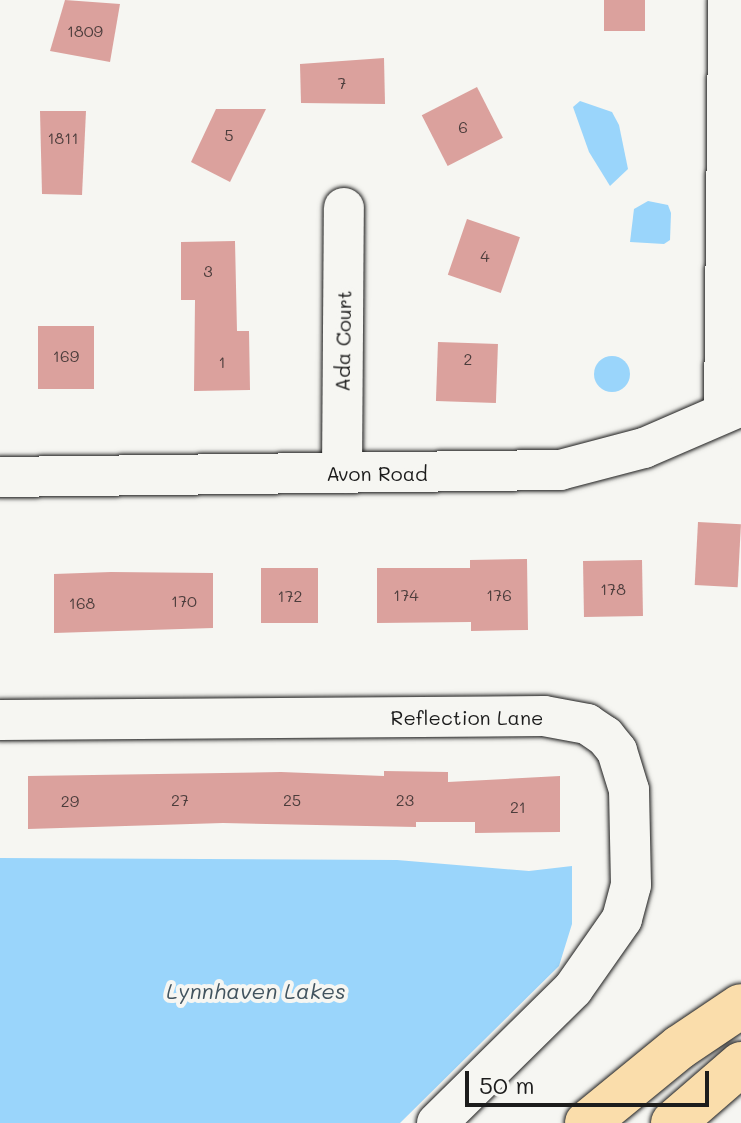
<!DOCTYPE html>
<html>
<head>
<meta charset="utf-8">
<style>
	body { margin:0 }
	#map { position:relative; width:741px; height:1123px; overflow:hidden; background:#f6f6f2; font-family:Mali,sans-serif }
	div>[style] { position:absolute }
	.water>* { inset:0; background:#9ad5fb }
	.round { border-radius:50% }
	.building>* { inset:0; background:#dba19d; transform-origin:0 0 }
	.roads { filter:drop-shadow(0 0 2px #1c1c1c) drop-shadow(0 0 2px #1c1c1c) }
	.minor>* { height:40px; margin:-20px; padding:0 20px; transform-origin:20px; border-radius:20px; background:#f6f6f2 }
	.highway>* { height:44px; margin:-22px; padding:0 22px; transform-origin:22px; border-radius:22px; background:#faddab }
	span { translate:-50% -50%; white-space:nowrap; text-align:center; line-height:1.15; -webkit-text-stroke:8px #f6f6f2; paint-order:stroke }
	.number-label { font-size:16px; color:#4c3d3c }
	.number-label span { -webkit-text-stroke-width:0 }
	.street-label { font-size:20px; color:#1c1c1c }
	.water-label { font-size:22px; color:#42545f; font-style:italic }
	.scale { position:absolute; left:465px; top:1071px; width:244px; height:36px; box-sizing:border-box; border:4px solid #1c1c1c; border-top:0; padding-left:10px; font-size:24px; line-height:28px; white-space:nowrap; color:#1c1c1c; -webkit-text-stroke:6px #f6f6f2; paint-order:stroke }
</style>
</head>
<body>
<div id="map">
	<div class="water">
		<i style="clip-path:polygon(580px 101px,612px 112px,619px 125px,628px 169px,610px 186px,589px 152px,573px 107px)"></i>
		<i style="clip-path:polygon(648px 201px,668px 205px,671px 213px,670px 240px,664px 244px,630px 242px,634px 209px)"></i>
		<i class="round" style="left:594px;top:356px;width:36px;height:36px"></i>
		<i style="clip-path:polygon(0 858px,397px 860px,529px 871px,572px 866px,572px 924px,559px 966px,400px 1123px,0 1123px)"></i>
	</div>
	<div class="building">
		<i style="clip-path:polygon(65px 0,120px 4px,110px 62px,50px 51px)"></i>
		<i style="left:604px;top:0;width:41px;height:31px"></i>
		<i style="clip-path:polygon(384px 58px,385px 104px,301px 103px,300px 64px)"></i>
		<i style="left:477px;top:87px;width:57px;height:62px;rotate:63deg"></i>
		<i style="clip-path:polygon(216px 109px,266px 109px,230px 182px,191px 162px)"></i>
		<i style="clip-path:polygon(40px 111px,86px 111px,82px 195px,42px 194px)"></i>
		<i style="left:467px;top:219px;width:56px;height:59px;rotate:19deg"></i>
		<i style="clip-path:polygon(235px 241px,237px 331px,249px 331px,250px 390px,194px 391px,195px 300px,181px 300px,181px 242px)"></i>
		<i style="left:38px;top:326px;width:56px;height:63px"></i>
		<i style="left:438px;top:342px;width:60px;height:59px;rotate:2deg"></i>
		<i style="left:698px;top:522px;width:43px;height:63px;rotate:3deg"></i>
		<i style="clip-path:polygon(527px 559px,528px 630px,471px 631px,471px 622px,377px 623px,377px 568px,470px 568px,470px 560px)"></i>
		<i style="left:642px;top:560px;width:56px;height:59px;rotate:89deg"></i>
		<i style="left:261px;top:568px;width:57px;height:55px"></i>
		<i style="clip-path:polygon(111px 572px,213px 573px,213px 628px,54px 633px,54px 574px)"></i>
		<i style="clip-path:polygon(384px 771px,448px 772px,448px 782px,560px 776px,560px 832px,475px 833px,475px 822px,416px 822px,416px 827px,223px 823px,28px 829px,28px 776px,281px 772px,384px 776px)"></i>
	</div>
	<div class="roads">
		<div class="minor">
			<i style="left:724px;top:411px;width:411px;rotate:-89.4deg"></i>
			<i style="left:342px;top:473px;width:265px;rotate:-89.6deg"></i>
			<i style="left:0;top:477px;width:560px;rotate:-0.72deg"></i>
			<i style="left:560px;top:470px;width:87px;rotate:-14.7deg"></i>
			<i style="left:644px;top:448px;width:106px;rotate:-23.4deg"></i>
			<i style="left:0;top:720px;width:544px;rotate:-0.42deg"></i>
			<i style="left:544px;top:716px;width:44px;rotate:10.5deg"></i>
			<i style="left:587px;top:724px;width:22px;rotate:34deg"></i>
			<i style="left:605px;top:736px;width:19px;rotate:51deg"></i>
			<i style="left:617px;top:751px;width:41px;rotate:72.9deg"></i>
			<i style="left:629px;top:790px;width:95px;rotate:88.8deg"></i>
			<i style="left:631px;top:885px;width:35px;rotate:105deg"></i>
			<i style="left:622px;top:919px;width:85px;rotate:125deg"></i>
			<i style="left:573px;top:989px;width:191px;rotate:135.4deg"></i>
		</div>
		<div class="highway">
			<i style="left:587px;top:1123px;width:120px;rotate:-39.3deg"></i>
			<i style="left:680px;top:1047px;width:73px;rotate:-33.9deg"></i>
			<i style="left:673px;top:1123px;width:90px;rotate:-40.9deg"></i>
		</div>
	</div>
	<div class="number-label">
		<span style="left:85px;top:31px">1809</span>
		<span style="left:342px;top:83px">7</span>
		<span style="left:463px;top:127px">6</span>
		<span style="left:229px;top:135px">5</span>
		<span style="left:63px;top:138px">1811</span>
		<span style="left:485px;top:256px">4</span>
		<span style="left:208px;top:271px">3</span>
		<span style="left:66px;top:356px">169</span>
		<span style="left:468px;top:359px">2</span>
		<span style="left:222px;top:362px">1</span>
		<span style="left:613px;top:589px">178</span>
		<span style="left:406px;top:595px">174</span>
		<span style="left:499px;top:595px">176</span>
		<span style="left:290px;top:596px">172</span>
		<span style="left:184px;top:601px">170</span>
		<span style="left:82px;top:603px">168</span>
		<span style="left:180px;top:800px">27</span>
		<span style="left:292px;top:800px">25</span>
		<span style="left:405px;top:800px">23</span>
		<span style="left:70px;top:801px">29</span>
		<span style="left:518px;top:807px">21</span>
	</div>
	<div class="street-label">
		<span style="left:343px;top:341px;rotate:-89deg">Ada Court</span>
		<span style="left:377px;top:473px">Avon Road</span>
		<span style="left:467px;top:717px">Reflection Lane</span>
	</div>
	<div class="water-label">
		<span style="left:256px;top:991px">Lynnhaven Lakes</span>
	</div>
	<div class="scale">50 m</div>
</div>
</body>
</html>
